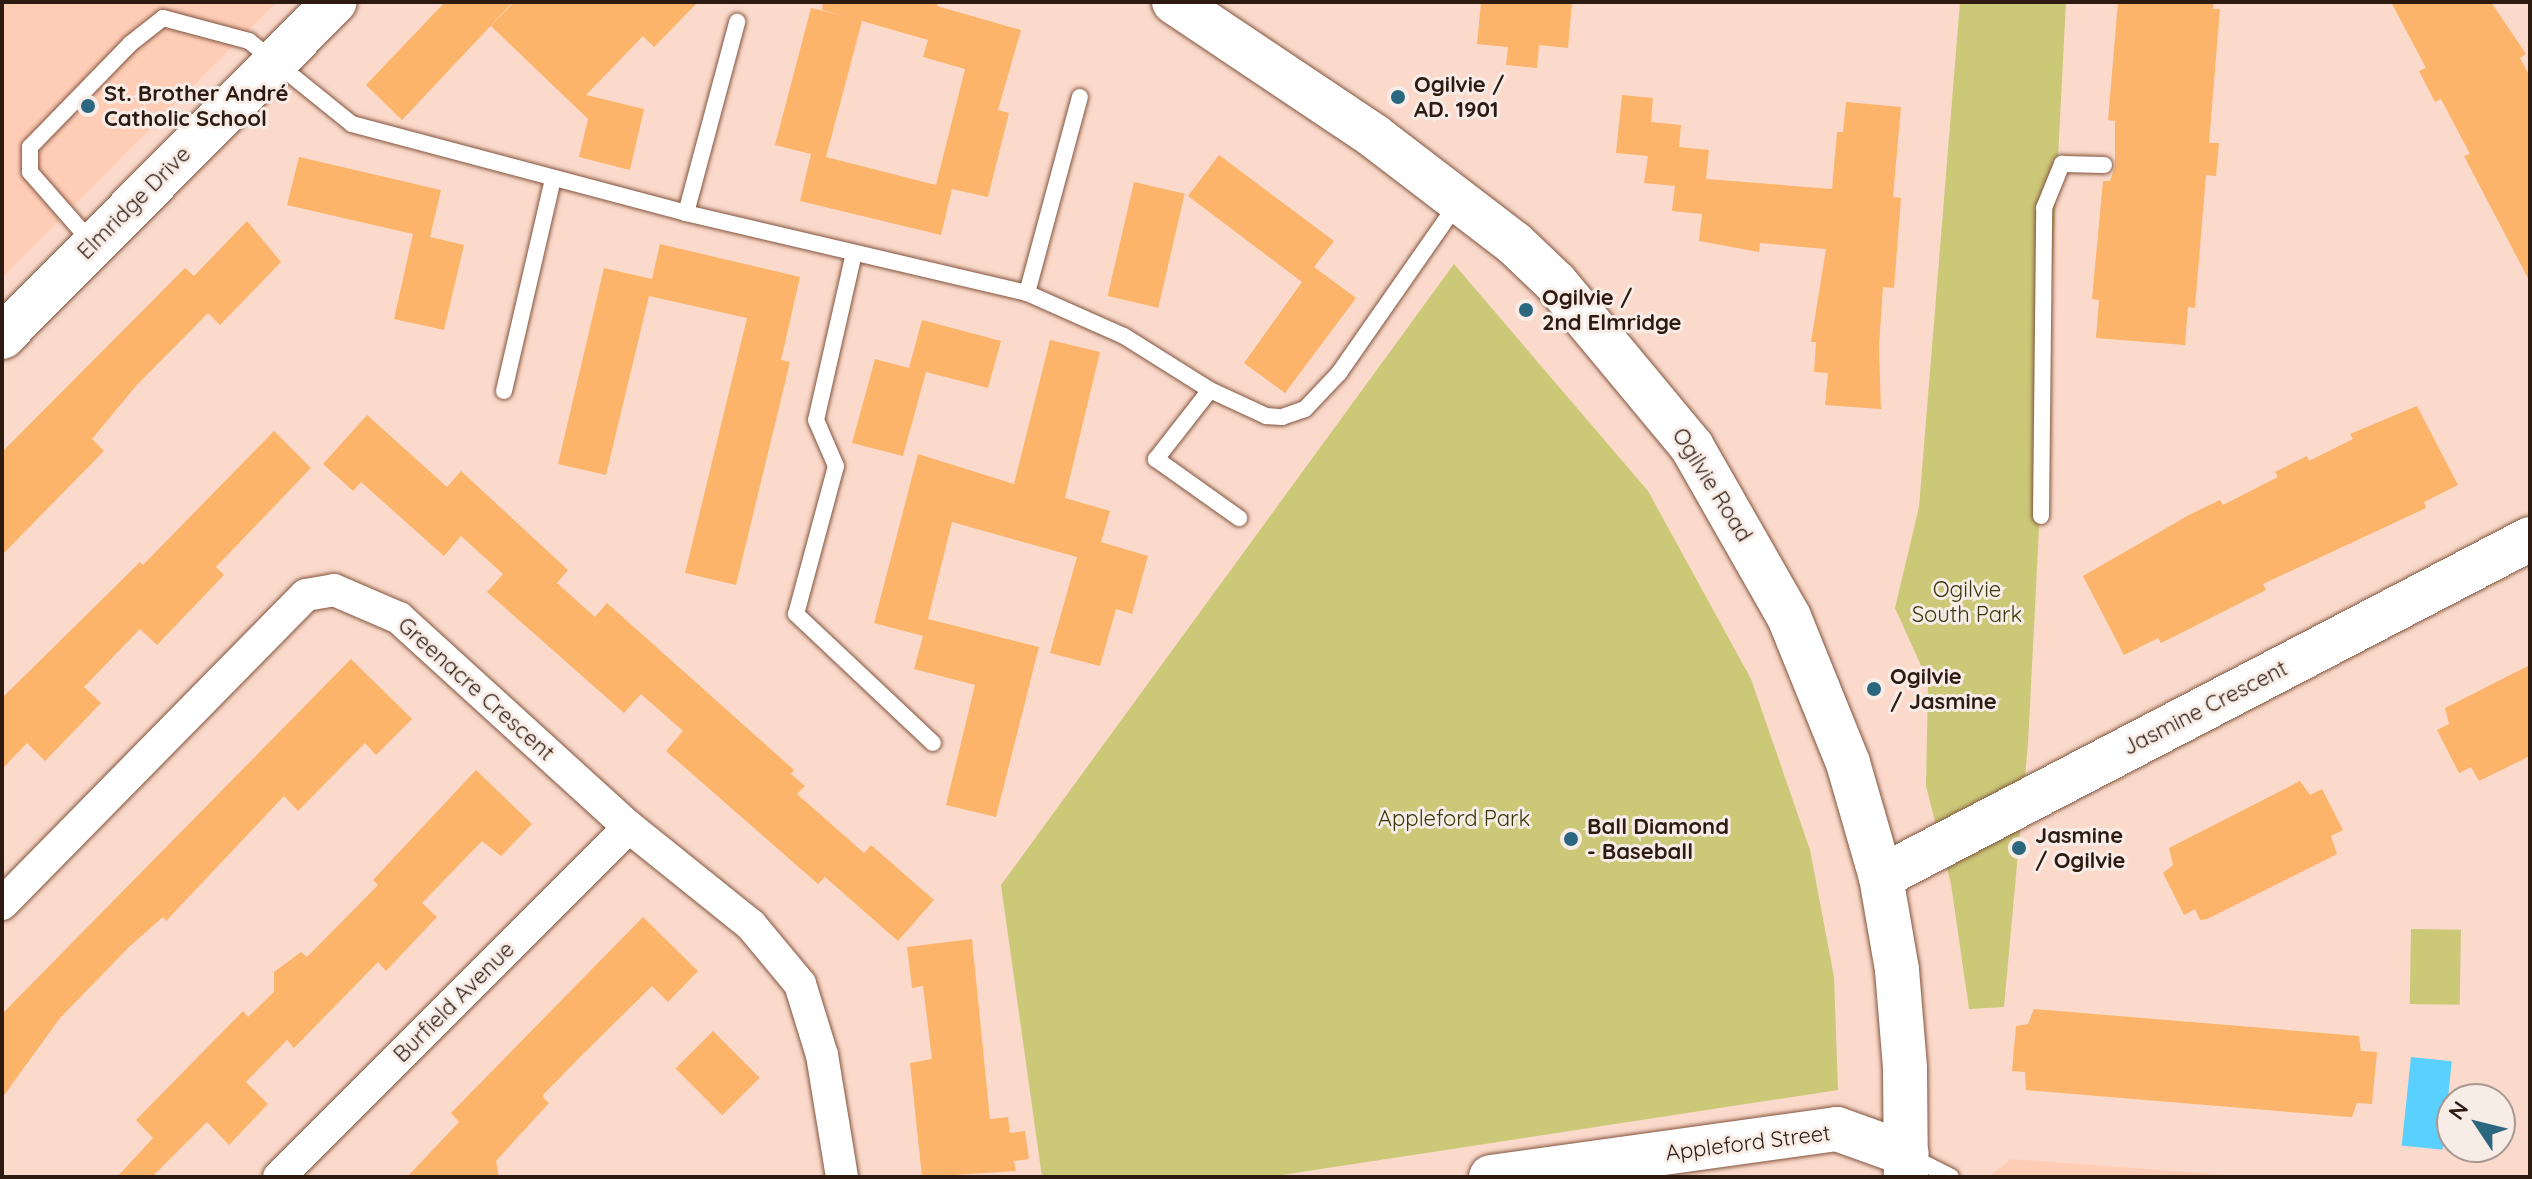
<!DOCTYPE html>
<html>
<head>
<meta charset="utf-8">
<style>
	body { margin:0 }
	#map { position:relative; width:2532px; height:1179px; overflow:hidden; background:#fbdacb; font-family:Quicksand,sans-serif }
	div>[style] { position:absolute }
	.built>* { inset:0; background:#ffcdb6 }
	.green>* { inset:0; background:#cbc878; transform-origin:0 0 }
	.water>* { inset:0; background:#59d0fd; transform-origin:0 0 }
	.building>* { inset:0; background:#fbb46a; transform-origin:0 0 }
	.roads { filter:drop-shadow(0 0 2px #82543e) drop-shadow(0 0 2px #82543e) }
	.lane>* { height:16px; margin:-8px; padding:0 8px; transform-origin:8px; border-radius:8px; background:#fff }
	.street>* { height:32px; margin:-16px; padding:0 16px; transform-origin:16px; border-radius:16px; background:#fff }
	.secondary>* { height:44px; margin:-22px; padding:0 22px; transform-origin:22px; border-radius:22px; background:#fff }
	.dots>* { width:22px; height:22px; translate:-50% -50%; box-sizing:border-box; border:4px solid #f8ece7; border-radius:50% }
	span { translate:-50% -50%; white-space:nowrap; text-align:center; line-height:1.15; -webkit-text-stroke:6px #f8ece7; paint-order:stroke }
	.poi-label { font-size:22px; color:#2d1a11; font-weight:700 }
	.left { translate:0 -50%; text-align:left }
	.street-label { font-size:22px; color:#2d1a11 }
	.park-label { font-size:22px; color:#3a370c }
	.frame { position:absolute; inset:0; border:4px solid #2d1a11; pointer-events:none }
	.north { position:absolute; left:2436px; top:1083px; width:80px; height:80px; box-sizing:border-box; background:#f8ece7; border:2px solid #a79891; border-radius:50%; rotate:305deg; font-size:22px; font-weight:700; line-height:32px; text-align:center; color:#2d1a11 }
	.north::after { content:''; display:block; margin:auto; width:28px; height:36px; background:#2b677e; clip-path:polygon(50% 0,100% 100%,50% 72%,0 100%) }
</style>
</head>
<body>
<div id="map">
	<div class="built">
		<i style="clip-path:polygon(2px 2px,277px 2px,2px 278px)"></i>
		<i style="clip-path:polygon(2011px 1159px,2252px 1177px,1989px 1177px)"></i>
	</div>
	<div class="green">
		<i style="clip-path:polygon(1960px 2px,2066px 2px,2028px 744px,2004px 1007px,1969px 1009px,1951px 884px,1926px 786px,1928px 681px,1895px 608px,1919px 507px)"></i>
		<i style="clip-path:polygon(1454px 264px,1648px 491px,1751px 679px,1810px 850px,1834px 977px,1838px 1090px,1269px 1177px,1042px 1177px,1001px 885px)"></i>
		<i style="left:2411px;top:929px;width:50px;height:75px;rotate:1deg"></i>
	</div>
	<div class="water">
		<i style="left:2411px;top:1057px;width:41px;height:89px;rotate:6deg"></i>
	</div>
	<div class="building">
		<i style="clip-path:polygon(445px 2px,513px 2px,402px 120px,366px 85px)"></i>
		<i style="clip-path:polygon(514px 2px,698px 2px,654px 47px,643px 36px,586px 95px,644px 109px,630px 170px,579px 157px,588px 119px,491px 26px)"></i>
		<i style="clip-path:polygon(evenodd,823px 2px,938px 2px,937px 6px,1021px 30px,998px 110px,1009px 113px,988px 197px,952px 189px,941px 235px,800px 201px,811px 154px,775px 145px,811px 8px,844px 16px,822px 10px,823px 2px,862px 21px,928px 40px,923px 57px,965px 69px,936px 185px,826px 157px,862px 21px)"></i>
		<i style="clip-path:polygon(1481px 2px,1572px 2px,1568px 48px,1539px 45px,1537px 68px,1506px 65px,1508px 47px,1477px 44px)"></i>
		<i style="clip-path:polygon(2118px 2px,2214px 2px,2213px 9px,2220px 9px,2209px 143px,2219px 143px,2216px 176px,2206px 175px,2195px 308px,2188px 307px,2185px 345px,2096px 338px,2099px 300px,2092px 299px,2103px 181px,2110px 181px,2115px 166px,2115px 121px,2108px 120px)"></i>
		<i style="clip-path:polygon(2391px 2px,2491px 2px,2526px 54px,2520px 58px,2530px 77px,2530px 282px,2464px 156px,2470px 154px,2441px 99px,2435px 102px,2419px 71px,2426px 68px)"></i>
		<i style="clip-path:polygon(1622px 95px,1653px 98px,1651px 122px,1681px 125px,1679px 147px,1709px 150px,1706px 179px,1832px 189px,1837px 132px,1843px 132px,1846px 102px,1901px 107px,1893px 197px,1901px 198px,1894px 288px,1883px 287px,1879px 347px,1881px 409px,1825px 405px,1828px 373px,1814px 372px,1816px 342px,1811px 342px,1826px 249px,1760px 243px,1759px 252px,1699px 241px,1702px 214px,1672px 211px,1675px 186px,1644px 183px,1648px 156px,1616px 153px)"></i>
		<i style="clip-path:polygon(1219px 155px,1334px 241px,1314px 267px,1356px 298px,1285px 393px,1244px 363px,1302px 282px,1188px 196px)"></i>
		<i style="clip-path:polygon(299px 157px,441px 190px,430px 237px,464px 245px,444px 330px,394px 319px,413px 234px,287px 205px)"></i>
		<i style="left:1134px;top:182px;width:52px;height:117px;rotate:13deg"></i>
		<i style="clip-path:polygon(247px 221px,281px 262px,220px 325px,208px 313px,136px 386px,92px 439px,104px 451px,2px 555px,2px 452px,185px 268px,194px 276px)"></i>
		<i style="clip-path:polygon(660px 244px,800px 277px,781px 360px,790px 362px,736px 585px,685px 573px,747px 318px,649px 296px,606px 475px,558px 464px,604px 268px,652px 279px)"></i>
		<i style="clip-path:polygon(922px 320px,1001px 341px,988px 388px,926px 372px,903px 456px,852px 443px,875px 359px,909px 368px)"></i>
		<i style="clip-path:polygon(1050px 340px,1100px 352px,1065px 498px,1110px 511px,1101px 542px,1148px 556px,1132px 614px,1116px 609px,1100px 666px,1050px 653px,1077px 557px,952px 522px,928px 619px,1039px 647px,996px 817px,946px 805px,975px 685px,914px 669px,923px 636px,874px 623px,918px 454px,1014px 484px)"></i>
		<i style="clip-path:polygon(2417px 406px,2458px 485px,2424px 502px,2426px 508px,2263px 584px,2266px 590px,2161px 643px,2158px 638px,2124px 655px,2083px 576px,2189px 515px,2220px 500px,2223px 505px,2278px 477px,2275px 472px,2307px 456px,2309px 461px,2353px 439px,2350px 434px)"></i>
		<i style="clip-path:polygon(367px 415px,447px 487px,461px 471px,568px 570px,557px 583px,595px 617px,607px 603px,794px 770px,791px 774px,805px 786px,797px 794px,864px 853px,871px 845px,934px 900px,898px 941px,825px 877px,818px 884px,666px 751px,683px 731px,641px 694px,624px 713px,487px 592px,503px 574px,461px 536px,444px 556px,361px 482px,353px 491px,323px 464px)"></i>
		<i style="clip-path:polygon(274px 431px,311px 468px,216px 567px,224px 575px,157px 645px,140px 629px,84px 687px,101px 703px,45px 761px,27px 743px,2px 769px,2px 698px,140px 562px,143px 565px)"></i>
		<i style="clip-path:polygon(351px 659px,412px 719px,376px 755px,365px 743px,298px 811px,284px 796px,166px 921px,163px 917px,129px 947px,60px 1018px,2px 1098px,2px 1014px)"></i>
		<i style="clip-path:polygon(2530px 665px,2530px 756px,2479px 781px,2471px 767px,2459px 773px,2437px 730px,2449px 724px,2445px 708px)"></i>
		<i style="clip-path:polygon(476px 770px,532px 824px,501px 856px,482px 841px,422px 903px,437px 917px,386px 971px,378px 962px,294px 1048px,287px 1040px,246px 1082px,268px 1104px,229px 1145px,207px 1122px,152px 1177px,117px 1177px,153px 1138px,136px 1120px,243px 1011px,248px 1017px,274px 992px,274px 972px,301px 952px,307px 957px,378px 885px,373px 880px)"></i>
		<i style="clip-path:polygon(2300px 781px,2310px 795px,2322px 789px,2343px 830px,2331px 836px,2337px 854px,2207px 919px,2200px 920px,2195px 909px,2184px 915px,2163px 873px,2173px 865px,2169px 848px)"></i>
		<i style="clip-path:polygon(643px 917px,698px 971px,668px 1002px,652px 986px,581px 1056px,542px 1096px,549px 1103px,496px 1161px,499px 1177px,407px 1177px,459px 1122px,451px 1113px)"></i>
		<i style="clip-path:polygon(972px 939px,990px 1119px,1008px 1117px,1010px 1133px,1025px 1131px,1029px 1159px,1014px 1161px,1016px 1171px,922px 1177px,910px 1063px,932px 1059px,923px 986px,912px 988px,907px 947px)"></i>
		<i style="clip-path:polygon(2034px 1009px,2359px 1036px,2361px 1051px,2377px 1052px,2372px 1104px,2357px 1103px,2352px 1117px,2338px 1116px,2026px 1090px,2025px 1072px,2012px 1071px,2016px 1026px,2028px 1024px)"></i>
		<i style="left:713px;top:1031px;width:66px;height:53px;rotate:45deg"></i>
	</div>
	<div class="roads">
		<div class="lane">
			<i style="left:686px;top:213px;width:198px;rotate:-75deg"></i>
			<i style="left:93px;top:244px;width:96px;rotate:-131.2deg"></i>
			<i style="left:30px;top:172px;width:25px;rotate:-90deg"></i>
			<i style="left:30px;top:147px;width:144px;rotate:-45.8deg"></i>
			<i style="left:130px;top:44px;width:42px;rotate:-38.2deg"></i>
			<i style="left:163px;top:18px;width:89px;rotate:15deg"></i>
			<i style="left:249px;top:41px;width:132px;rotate:38.9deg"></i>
			<i style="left:352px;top:124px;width:346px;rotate:14.9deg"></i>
			<i style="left:686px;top:213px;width:350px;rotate:13.2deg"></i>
			<i style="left:1027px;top:293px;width:106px;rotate:23.9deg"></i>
			<i style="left:1124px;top:336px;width:102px;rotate:32.1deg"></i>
			<i style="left:1210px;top:390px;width:62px;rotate:24.9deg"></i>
			<i style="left:1266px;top:416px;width:16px;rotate:4deg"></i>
			<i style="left:1282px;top:417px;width:24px;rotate:-19deg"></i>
			<i style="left:1305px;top:409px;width:50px;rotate:-46.6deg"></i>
			<i style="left:1339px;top:373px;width:210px;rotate:-55.1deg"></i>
			<i style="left:854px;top:253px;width:171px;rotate:102.8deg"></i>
			<i style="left:816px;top:420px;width:50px;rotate:66.5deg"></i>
			<i style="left:836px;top:466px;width:153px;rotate:105.1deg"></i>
			<i style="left:796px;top:614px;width:188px;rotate:43.3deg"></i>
			<i style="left:1027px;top:293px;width:203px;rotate:-74.9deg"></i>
			<i style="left:1210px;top:390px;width:88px;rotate:128deg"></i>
			<i style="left:1156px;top:459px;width:102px;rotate:35.4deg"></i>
			<i style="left:504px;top:391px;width:218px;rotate:-77deg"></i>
			<i style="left:2041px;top:516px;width:308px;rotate:-89.4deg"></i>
			<i style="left:2044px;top:208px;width:48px;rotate:-67.8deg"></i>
			<i style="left:2062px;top:164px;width:42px;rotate:1.4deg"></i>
			<i style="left:1910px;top:1156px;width:46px;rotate:27.1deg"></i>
		</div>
		<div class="street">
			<i style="left:2px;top:904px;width:433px;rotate:-45.5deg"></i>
			<i style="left:306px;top:595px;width:28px;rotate:-10deg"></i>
			<i style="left:334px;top:590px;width:71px;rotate:23.3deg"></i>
			<i style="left:399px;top:618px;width:311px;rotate:42.3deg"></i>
			<i style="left:629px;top:827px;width:156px;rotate:38.8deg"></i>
			<i style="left:751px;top:925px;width:77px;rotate:50.3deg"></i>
			<i style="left:800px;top:984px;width:74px;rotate:72.8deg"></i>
			<i style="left:822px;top:1055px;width:124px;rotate:80.7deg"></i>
			<i style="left:279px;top:1177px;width:495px;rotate:-45deg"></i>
		</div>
		<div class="secondary">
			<i style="left:1174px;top:2px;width:241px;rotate:33.8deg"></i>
			<i style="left:1374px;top:136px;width:176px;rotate:37.4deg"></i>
			<i style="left:1514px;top:243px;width:58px;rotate:43.6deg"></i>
			<i style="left:1556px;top:283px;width:213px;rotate:50.3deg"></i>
			<i style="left:1692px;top:447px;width:196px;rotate:60.3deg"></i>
			<i style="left:1789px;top:617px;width:157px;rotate:68deg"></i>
			<i style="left:1848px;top:763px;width:119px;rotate:73.9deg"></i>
			<i style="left:1881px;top:877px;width:94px;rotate:80.2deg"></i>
			<i style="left:1897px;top:970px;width:98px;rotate:85.3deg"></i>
			<i style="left:1905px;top:1068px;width:109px;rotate:89.5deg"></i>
			<i style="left:2px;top:337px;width:472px;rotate:-45.2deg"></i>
			<i style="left:1881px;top:877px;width:732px;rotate:-27.51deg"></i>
			<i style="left:1491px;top:1177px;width:349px;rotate:-7.9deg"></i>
			<i style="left:1837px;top:1129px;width:74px;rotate:19.7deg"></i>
		</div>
	</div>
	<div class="dots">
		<i style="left:1398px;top:97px;background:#2b677e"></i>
		<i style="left:88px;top:106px;background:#2b677e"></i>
		<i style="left:1526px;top:310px;background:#2b677e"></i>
		<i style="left:1874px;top:689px;background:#2b677e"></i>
		<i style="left:1571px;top:839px;background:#2b677e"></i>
		<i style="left:2019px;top:848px;background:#2b677e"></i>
	</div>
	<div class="poi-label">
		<span class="left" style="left:1414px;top:97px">Ogilvie /<br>AD. 1901</span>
		<span class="left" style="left:104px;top:106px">St. Brother André<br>Catholic School</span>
		<span class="left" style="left:1542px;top:310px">Ogilvie /<br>2nd Elmridge</span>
		<span class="left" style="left:1890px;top:689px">Ogilvie<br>/ Jasmine</span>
		<span class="left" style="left:1587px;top:839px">Ball Diamond<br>- Baseball</span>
		<span class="left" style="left:2035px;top:848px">Jasmine<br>/ Ogilvie</span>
	</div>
	<div class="street-label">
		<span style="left:134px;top:203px;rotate:-45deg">Elmridge Drive</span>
		<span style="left:1712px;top:485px;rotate:58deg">Ogilvie Road</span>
		<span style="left:476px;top:689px;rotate:42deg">Greenacre Crescent</span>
		<span style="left:2205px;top:708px;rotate:-27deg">Jasmine Crescent</span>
		<span style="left:454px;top:1002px;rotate:-45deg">Burfield Avenue</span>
		<span style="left:1748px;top:1143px;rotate:-7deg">Appleford Street</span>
	</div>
	<div class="park-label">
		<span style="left:1967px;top:602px">Ogilvie<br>South Park</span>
		<span style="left:1454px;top:819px">Appleford Park</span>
	</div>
	<div class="frame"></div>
	<div class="north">N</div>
</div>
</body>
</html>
